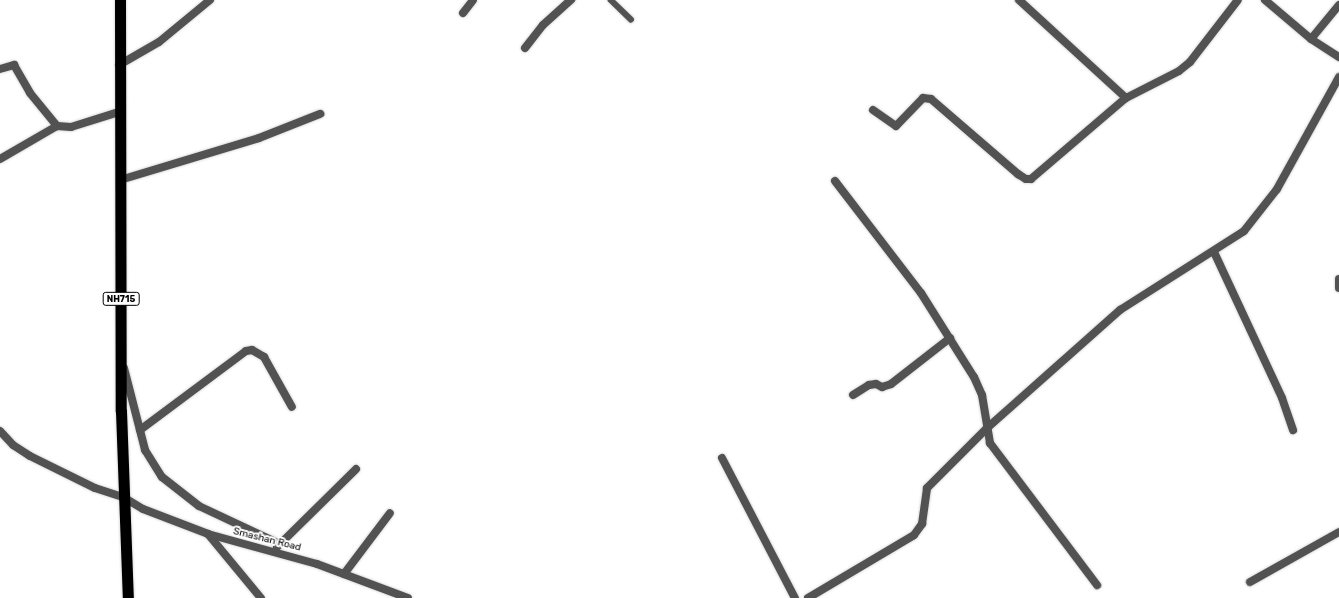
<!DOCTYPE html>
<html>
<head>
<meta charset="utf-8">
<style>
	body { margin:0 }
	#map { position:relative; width:1339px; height:598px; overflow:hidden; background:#fff; font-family:Rubik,sans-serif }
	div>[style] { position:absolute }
	.roads { filter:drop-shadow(0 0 1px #dbdbdb) drop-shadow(0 0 1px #dbdbdb) }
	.service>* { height:5.5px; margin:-2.75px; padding:0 2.75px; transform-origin:2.75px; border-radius:2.75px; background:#525252 }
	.minor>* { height:8px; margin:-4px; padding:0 4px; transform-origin:4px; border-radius:4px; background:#525252 }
	.tertiary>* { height:8px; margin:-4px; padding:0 4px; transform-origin:4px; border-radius:4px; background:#525252 }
	.trunk>* { height:11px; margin:-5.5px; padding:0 5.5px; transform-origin:5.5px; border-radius:5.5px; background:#000 }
	span { translate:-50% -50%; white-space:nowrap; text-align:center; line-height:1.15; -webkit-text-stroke:4px #fff; paint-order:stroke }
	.shield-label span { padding:1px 3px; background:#fff; border:1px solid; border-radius:3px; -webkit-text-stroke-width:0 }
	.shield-label { font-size:9px; color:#000; font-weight:700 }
	.street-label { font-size:10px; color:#000 }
</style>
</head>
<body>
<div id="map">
	<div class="roads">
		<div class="service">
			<i style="left:611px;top:0;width:28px;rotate:44deg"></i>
		</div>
		<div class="minor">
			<i style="left:1019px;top:0;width:145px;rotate:42.5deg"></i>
			<i style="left:1265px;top:0;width:60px;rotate:40.3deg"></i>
			<i style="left:1311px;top:39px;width:33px;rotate:33deg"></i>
			<i style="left:463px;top:13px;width:16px;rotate:-52deg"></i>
			<i style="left:1311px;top:39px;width:44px;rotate:-50.5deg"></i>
			<i style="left:525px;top:48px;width:29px;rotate:-52deg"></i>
			<i style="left:543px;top:25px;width:38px;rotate:-42deg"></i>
			<i style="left:119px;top:65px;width:46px;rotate:-29.9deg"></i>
			<i style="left:159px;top:42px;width:66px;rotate:-39.5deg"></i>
			<i style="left:0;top:69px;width:15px;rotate:-16deg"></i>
			<i style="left:14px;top:65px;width:32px;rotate:60deg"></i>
			<i style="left:30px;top:93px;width:43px;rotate:50.7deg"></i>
			<i style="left:873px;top:110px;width:28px;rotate:35deg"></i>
			<i style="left:896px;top:126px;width:39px;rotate:-46deg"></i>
			<i style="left:923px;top:98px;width:8px;rotate:7deg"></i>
			<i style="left:931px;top:99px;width:115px;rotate:40.8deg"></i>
			<i style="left:1018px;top:174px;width:9px;rotate:32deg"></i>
			<i style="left:1026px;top:179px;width:5px"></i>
			<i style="left:1031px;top:179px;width:125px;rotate:-40.5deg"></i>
			<i style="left:1126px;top:98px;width:59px;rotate:-27deg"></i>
			<i style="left:1179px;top:71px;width:14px;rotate:-39deg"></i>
			<i style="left:1190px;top:62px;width:78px;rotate:-52.3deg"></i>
			<i style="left:0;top:159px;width:66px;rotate:-30.1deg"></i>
			<i style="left:57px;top:126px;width:14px;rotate:4deg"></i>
			<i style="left:71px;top:127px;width:53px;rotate:-17.4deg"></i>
			<i style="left:120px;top:180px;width:145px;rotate:-16.8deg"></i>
			<i style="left:259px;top:138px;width:66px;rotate:-21.5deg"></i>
			<i style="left:835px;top:181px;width:141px;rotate:52.5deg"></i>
			<i style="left:921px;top:293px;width:99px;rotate:57.8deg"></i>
			<i style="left:974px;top:377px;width:20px;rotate:66deg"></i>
			<i style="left:982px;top:395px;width:49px;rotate:80.5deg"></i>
			<i style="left:990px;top:443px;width:178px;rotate:53deg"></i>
			<i style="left:1214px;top:252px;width:161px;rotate:65deg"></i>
			<i style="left:1282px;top:398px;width:34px;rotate:71deg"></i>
			<i style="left:1339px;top:279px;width:9px;rotate:90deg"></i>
			<i style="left:124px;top:368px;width:85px;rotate:75.6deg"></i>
			<i style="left:145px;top:450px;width:32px;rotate:58deg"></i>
			<i style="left:162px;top:477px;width:47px;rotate:38.1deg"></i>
			<i style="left:199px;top:506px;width:89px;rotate:25.1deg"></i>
			<i style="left:853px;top:395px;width:19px;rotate:-32deg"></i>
			<i style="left:869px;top:385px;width:7px;rotate:-8deg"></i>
			<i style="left:876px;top:384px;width:7px;rotate:27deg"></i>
			<i style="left:882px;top:387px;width:9px;rotate:-18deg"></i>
			<i style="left:891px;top:384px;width:75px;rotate:-37.9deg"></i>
			<i style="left:140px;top:430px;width:132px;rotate:-36.7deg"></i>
			<i style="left:246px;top:351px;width:6px;rotate:-9deg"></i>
			<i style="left:252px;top:350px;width:14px;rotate:30deg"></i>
			<i style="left:264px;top:357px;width:57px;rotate:60.8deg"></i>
			<i style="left:0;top:431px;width:19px;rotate:47deg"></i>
			<i style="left:13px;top:445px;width:20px;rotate:33deg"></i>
			<i style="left:30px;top:456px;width:72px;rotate:26.2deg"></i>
			<i style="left:95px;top:488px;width:29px;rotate:18deg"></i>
			<i style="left:722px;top:458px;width:158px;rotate:62.5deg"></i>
			<i style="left:208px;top:534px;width:83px;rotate:50.4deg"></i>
			<i style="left:277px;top:547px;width:111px;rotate:-44.6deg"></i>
			<i style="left:344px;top:574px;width:76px;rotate:-53deg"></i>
			<i style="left:1250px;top:582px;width:102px;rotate:-29.3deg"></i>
			<i style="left:808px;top:598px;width:123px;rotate:-30.7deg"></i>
			<i style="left:914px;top:535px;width:14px;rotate:-54deg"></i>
			<i style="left:922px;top:524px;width:36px;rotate:-82deg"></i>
			<i style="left:927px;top:488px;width:85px;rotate:-45deg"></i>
			<i style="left:987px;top:428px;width:178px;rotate:-41.6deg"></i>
			<i style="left:1120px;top:310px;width:147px;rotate:-32.5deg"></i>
			<i style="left:1244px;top:231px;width:53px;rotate:-51.8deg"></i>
			<i style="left:1277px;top:189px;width:128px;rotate:-61deg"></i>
		</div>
		<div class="tertiary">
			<i style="left:123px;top:497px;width:23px;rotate:31deg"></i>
			<i style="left:143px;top:509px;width:70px;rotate:21deg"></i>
			<i style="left:208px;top:534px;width:113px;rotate:15.4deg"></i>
			<i style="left:317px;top:564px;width:97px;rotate:20.5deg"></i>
		</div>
		<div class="trunk">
			<i style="left:120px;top:0;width:411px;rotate:89.9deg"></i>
			<i style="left:121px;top:411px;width:187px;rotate:87.9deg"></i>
		</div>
	</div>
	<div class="shield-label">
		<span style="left:121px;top:299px">NH715</span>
	</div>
	<div class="street-label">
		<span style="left:267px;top:540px;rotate:14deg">Smashan Road</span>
	</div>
</div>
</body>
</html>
